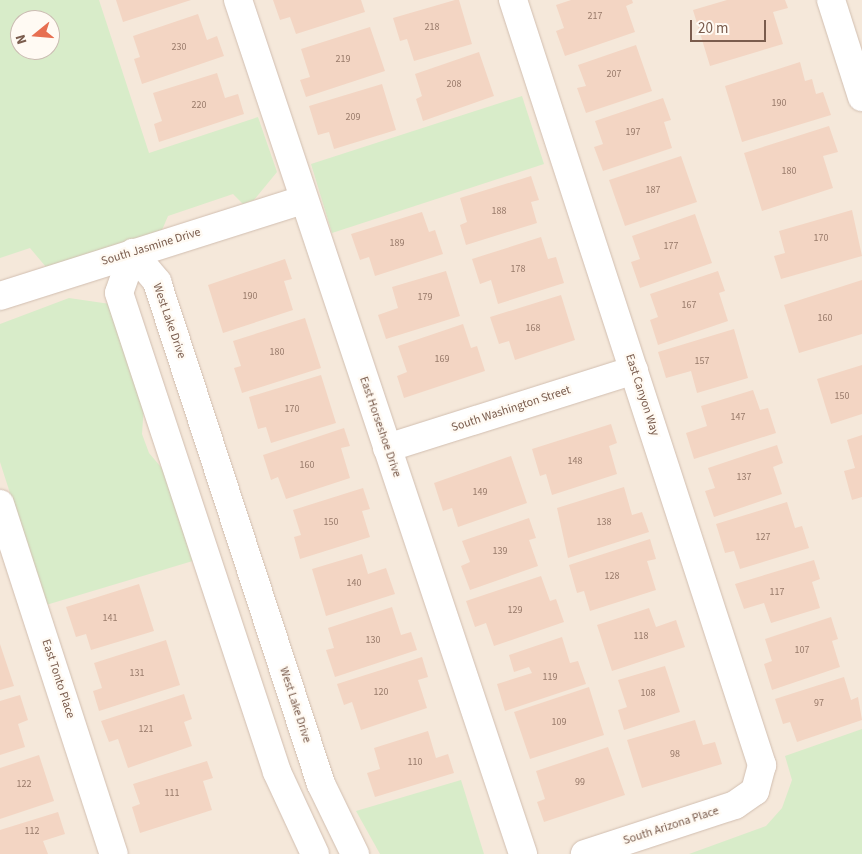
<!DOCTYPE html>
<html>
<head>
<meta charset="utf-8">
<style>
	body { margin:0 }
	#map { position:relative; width:862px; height:854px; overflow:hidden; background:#fdf6ec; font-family:"Source Sans 3",sans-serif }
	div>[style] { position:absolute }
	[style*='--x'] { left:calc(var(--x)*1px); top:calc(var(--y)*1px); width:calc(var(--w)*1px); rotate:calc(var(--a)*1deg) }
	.residential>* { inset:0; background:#f5e8da }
	.green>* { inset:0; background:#d8ecc9 }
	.building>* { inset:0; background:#f3d5c3 }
	.roads { filter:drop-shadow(0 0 1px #d1beb0) drop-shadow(0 0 1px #d1beb0) }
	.street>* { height:28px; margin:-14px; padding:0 14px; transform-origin:14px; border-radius:14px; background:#fff }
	span { translate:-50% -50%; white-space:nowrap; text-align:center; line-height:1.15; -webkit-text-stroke:4.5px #fffaf3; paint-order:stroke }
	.number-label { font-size:10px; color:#987a6a }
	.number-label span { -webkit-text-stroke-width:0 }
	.street-label { font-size:12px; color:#7a5c4d }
	.north { position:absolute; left:10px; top:10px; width:50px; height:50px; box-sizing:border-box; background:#fffaf3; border:1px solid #cabbb1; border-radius:50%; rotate:253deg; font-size:14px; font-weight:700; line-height:20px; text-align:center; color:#7a5c4d }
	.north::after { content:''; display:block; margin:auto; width:18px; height:22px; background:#e76f51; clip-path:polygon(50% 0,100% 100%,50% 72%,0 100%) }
	.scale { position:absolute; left:690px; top:20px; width:76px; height:22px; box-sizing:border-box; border:2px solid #7a5c4d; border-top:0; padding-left:6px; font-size:15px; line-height:18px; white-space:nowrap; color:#7a5c4d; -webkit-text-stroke:4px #fffaf3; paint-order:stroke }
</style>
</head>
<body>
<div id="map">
	<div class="residential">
		<i style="clip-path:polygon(evenodd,0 0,862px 0,862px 854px,0 854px,0 0,20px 20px,50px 20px,50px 50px,20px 50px,20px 20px)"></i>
	</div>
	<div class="green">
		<i style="clip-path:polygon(evenodd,0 0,99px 0,149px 153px,258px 117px,277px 172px,254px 200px,243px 204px,233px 194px,168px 216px,162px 230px,46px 267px,30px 248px,0 258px,0 0,20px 20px,50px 20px,50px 50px,20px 50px,20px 20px)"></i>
		<i style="clip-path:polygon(522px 96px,544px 164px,332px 233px,311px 164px)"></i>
		<i style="clip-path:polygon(69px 298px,110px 304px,144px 405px,142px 434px,149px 453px,166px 473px,196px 560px,46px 605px,0 462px,0 324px)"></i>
		<i style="clip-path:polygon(862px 729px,862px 854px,689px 854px,766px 826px,782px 808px,792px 780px,785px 756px)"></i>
		<i style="clip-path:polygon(461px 780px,484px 854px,380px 854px,356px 811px)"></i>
	</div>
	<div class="building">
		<i style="clip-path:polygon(116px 0,191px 0,123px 22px)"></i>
		<i style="clip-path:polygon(273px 0,361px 0,365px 12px,296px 34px,290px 17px,280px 20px)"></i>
		<i style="clip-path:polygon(455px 0,459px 0,472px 44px,414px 61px,407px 39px,400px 41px,393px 18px)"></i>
		<i style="clip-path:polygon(571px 0,632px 0,633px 3px,626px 6px,635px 32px,565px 56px,556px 31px,564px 28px,556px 5px)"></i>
		<i style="clip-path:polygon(727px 0,785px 0,788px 8px,773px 12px,783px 44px,710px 66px,693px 10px)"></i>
		<i style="clip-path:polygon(198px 14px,207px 40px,217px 36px,224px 56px,142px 84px,134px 59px,140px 57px,133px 36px)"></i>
		<i style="clip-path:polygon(370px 27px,385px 71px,306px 97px,300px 80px,310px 77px,301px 49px)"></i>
		<i style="clip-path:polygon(636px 45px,652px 91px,586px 113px,577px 88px,586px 86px,578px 65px)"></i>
		<i style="clip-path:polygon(479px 52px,494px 96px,423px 121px,416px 99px,422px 96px,415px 74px)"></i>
		<i style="clip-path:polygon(800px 62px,805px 81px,812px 79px,816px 94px,823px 92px,831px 115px,742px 142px,725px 86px)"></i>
		<i style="clip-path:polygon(217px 73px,225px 98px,238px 94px,244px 114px,159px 142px,154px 124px,162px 121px,153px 93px)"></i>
		<i style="clip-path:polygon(382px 84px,396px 130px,334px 149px,329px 132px,318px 135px,309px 106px)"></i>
		<i style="clip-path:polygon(663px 98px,671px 120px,664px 122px,672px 148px,603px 171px,594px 147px,603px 144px,595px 121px)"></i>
		<i style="clip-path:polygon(829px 126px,838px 152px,823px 156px,833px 188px,762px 211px,744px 153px)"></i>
		<i style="clip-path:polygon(681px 156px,697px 202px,625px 226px,609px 180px)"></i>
		<i style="clip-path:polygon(531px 176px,539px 200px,531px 202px,537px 223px,466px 245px,460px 225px,467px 222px,460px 198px)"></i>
		<i style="clip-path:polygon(852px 210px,862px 256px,781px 279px,774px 256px,785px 253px,779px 231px)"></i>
		<i style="clip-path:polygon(422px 212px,429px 232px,435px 230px,443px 254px,375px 276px,369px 257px,360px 260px,351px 234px)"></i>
		<i style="clip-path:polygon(695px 214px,712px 263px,640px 288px,631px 262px,640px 259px,632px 236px)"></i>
		<i style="clip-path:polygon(541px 237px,548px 259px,556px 257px,564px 283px,498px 304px,491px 280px,480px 284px,472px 259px)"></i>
		<i style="clip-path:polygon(285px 259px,292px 279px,284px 281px,293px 310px,223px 333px,208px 285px)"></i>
		<i style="clip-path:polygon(446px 271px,460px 316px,386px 339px,378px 315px,398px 308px,392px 287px)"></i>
		<i style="clip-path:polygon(718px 271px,725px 291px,719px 293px,728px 321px,658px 345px,650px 320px,658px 317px,650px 294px)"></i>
		<i style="clip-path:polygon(862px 280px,862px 334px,799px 353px,784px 305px)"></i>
		<i style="clip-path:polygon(561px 295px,575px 340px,515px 360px,509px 341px,499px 344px,490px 317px)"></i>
		<i style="clip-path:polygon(305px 318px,321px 368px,242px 393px,234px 368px,241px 366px,233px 341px)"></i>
		<i style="clip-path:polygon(463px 324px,471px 348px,477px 346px,485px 371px,404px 398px,397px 376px,407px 372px,398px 346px)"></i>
		<i style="clip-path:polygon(734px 329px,748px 378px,697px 393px,691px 371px,666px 378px,658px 352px)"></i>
		<i style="clip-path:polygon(862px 365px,862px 414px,831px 424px,817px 379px)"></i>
		<i style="clip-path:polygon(321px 375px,336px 423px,271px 443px,266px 427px,258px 429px,249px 397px)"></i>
		<i style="clip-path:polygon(753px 390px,760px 410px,768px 408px,776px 433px,694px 459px,686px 433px,707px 426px,701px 406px)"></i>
		<i style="clip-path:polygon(611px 424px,617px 443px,609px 446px,617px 474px,552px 495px,546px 474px,540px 476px,532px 449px)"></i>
		<i style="clip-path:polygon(344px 428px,350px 446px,341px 448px,350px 478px,286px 499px,278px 477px,271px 480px,263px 455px)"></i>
		<i style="clip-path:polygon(862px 435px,862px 497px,852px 500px,844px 471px,855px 468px,847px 440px)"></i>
		<i style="clip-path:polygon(777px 445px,783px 463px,773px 467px,782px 494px,714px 517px,705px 491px,715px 488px,708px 468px)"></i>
		<i style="clip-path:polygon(511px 456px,527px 503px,458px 527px,452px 508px,443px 511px,434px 483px)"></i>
		<i style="clip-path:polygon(624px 487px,632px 515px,642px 512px,649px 532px,568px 558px,557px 508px)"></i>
		<i style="clip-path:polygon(363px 488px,370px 509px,362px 511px,370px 537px,300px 559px,294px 537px,301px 535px,293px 510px)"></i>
		<i style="clip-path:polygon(787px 502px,795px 528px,802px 526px,809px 548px,740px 569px,734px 551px,725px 553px,716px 524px)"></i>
		<i style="clip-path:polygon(529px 518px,536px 538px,529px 540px,538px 566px,470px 590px,461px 566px,470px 562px,462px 541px)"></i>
		<i style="clip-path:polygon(650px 539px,656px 559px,647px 561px,656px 590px,590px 611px,584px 591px,577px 593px,569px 565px)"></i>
		<i style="clip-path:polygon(362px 554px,368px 574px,386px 568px,395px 594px,326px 616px,312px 569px)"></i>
		<i style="clip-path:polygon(814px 560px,820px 579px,812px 582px,820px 608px,771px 623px,764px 603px,744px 609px,735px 584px)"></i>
		<i style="clip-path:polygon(541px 576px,550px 601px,556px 599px,564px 622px,494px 646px,486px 623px,475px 627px,466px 601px)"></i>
		<i style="clip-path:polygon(139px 584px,154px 631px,91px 650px,86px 634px,76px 637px,66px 607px)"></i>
		<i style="clip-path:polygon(392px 607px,401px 635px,411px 632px,417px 650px,335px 677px,326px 650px,334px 648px,328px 628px)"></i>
		<i style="clip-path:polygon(649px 608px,656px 627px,676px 620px,685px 647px,612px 671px,597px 625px)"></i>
		<i style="clip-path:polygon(831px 617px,838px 639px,832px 641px,840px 667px,772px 690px,764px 664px,772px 661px,765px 639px)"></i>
		<i style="clip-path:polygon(562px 637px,570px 663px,578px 661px,586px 684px,505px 711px,497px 684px,532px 673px,529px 667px,514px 672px,509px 655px)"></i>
		<i style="clip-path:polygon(166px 640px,180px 685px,99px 711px,93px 691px,102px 688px,94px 663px)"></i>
		<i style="clip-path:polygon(0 644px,14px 686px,0 690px)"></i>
		<i style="clip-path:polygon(422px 657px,428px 677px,418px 680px,427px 708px,361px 730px,352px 702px,344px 705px,337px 684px)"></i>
		<i style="clip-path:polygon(665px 666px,680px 712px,624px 730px,618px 710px,627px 707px,618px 680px)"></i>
		<i style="clip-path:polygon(844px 677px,851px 700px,858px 697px,862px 720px,797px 742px,790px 722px,783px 724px,775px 699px)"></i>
		<i style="clip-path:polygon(589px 687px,604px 735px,530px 759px,514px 712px)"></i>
		<i style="clip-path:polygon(184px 694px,192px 719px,184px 722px,192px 746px,128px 768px,118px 739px,109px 742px,101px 721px)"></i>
		<i style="clip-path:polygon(20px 695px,28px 720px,18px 724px,25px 747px,0 755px,0 701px)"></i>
		<i style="clip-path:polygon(695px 720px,703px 745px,715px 742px,722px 764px,642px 788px,627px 740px)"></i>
		<i style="clip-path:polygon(428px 731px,436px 758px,448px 754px,454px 773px,375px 797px,367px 773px,380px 769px,374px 748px)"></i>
		<i style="clip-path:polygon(608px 747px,625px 795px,544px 822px,537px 802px,545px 799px,536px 771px)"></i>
		<i style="clip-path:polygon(39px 755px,54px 801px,0 819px,0 768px)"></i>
		<i style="clip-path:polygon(207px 761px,213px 778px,203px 781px,212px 810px,140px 833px,132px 807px,140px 804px,133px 784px)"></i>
		<i style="clip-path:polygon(58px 812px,65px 834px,43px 841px,48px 854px,0 854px,0 830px)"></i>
	</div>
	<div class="roads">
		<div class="street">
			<i style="--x:238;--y:0;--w:900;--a:71.54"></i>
			<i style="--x:513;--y:0;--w:805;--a:71.97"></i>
			<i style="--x:762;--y:765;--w:27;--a:105"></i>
			<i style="--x:755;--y:791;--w:24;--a:145"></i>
			<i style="--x:735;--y:805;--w:158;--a:161.9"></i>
			<i style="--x:831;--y:0;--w:102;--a:72.3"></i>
			<i style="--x:133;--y:253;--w:38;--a:50"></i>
			<i style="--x:157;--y:282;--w:528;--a:71.91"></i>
			<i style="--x:321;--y:784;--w:78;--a:64.1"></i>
			<i style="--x:133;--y:253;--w:42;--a:109.3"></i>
			<i style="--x:119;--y:293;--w:504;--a:71.74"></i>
			<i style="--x:277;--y:772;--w:90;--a:65.1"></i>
			<i style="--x:0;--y:296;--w:318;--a:-17.6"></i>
			<i style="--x:387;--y:448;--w:259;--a:-17.5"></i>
			<i style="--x:0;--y:504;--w:368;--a:72"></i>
		</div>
	</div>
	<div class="number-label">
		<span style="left:595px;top:17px">217</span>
		<span style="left:432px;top:28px">218</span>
		<span style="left:179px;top:48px">230</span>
		<span style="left:343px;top:60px">219</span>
		<span style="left:614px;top:75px">207</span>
		<span style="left:454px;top:85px">208</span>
		<span style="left:779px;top:104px">190</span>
		<span style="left:199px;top:106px">220</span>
		<span style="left:353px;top:118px">209</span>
		<span style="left:633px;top:133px">197</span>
		<span style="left:789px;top:172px">180</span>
		<span style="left:653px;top:191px">187</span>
		<span style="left:499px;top:212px">188</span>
		<span style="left:821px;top:239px">170</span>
		<span style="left:397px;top:244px">189</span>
		<span style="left:671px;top:247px">177</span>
		<span style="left:518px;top:270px">178</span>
		<span style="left:250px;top:297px">190</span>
		<span style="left:425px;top:298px">179</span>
		<span style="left:689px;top:306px">167</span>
		<span style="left:825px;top:319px">160</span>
		<span style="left:533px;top:329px">168</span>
		<span style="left:277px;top:353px">180</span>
		<span style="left:442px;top:360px">169</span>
		<span style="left:702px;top:362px">157</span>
		<span style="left:842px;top:397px">150</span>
		<span style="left:292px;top:410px">170</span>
		<span style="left:738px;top:418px">147</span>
		<span style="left:575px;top:462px">148</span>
		<span style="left:307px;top:466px">160</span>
		<span style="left:744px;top:478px">137</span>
		<span style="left:480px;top:493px">149</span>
		<span style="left:331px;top:523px">150</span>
		<span style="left:604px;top:523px">138</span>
		<span style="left:763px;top:538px">127</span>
		<span style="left:500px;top:552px">139</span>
		<span style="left:612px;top:577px">128</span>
		<span style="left:354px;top:584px">140</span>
		<span style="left:777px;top:593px">117</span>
		<span style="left:515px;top:611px">129</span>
		<span style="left:110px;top:619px">141</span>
		<span style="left:641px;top:637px">118</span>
		<span style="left:373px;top:641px">130</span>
		<span style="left:802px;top:651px">107</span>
		<span style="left:137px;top:674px">131</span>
		<span style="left:550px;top:678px">119</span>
		<span style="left:381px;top:693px">120</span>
		<span style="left:648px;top:694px">108</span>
		<span style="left:819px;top:704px">97</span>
		<span style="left:559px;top:723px">109</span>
		<span style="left:146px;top:730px">121</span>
		<span style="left:675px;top:755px">98</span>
		<span style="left:415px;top:763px">110</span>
		<span style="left:580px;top:783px">99</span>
		<span style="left:24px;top:785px">122</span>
		<span style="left:172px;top:794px">111</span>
		<span style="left:32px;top:832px">112</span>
	</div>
	<div class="street-label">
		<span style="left:151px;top:247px;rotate:-17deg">South Jasmine Drive</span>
		<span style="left:169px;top:321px;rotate:71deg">West Lake Drive</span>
		<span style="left:642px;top:395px;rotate:72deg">East Canyon Way</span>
		<span style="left:511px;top:409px;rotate:-18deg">South Washington Street</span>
		<span style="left:380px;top:427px;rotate:71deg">East Horseshoe Drive</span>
		<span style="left:58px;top:679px;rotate:72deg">East Tonto Place</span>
		<span style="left:295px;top:705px;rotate:72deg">West Lake Drive</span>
		<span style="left:671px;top:826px;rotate:-18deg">South Arizona Place</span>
	</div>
	<div class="north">N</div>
	<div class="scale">20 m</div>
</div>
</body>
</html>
